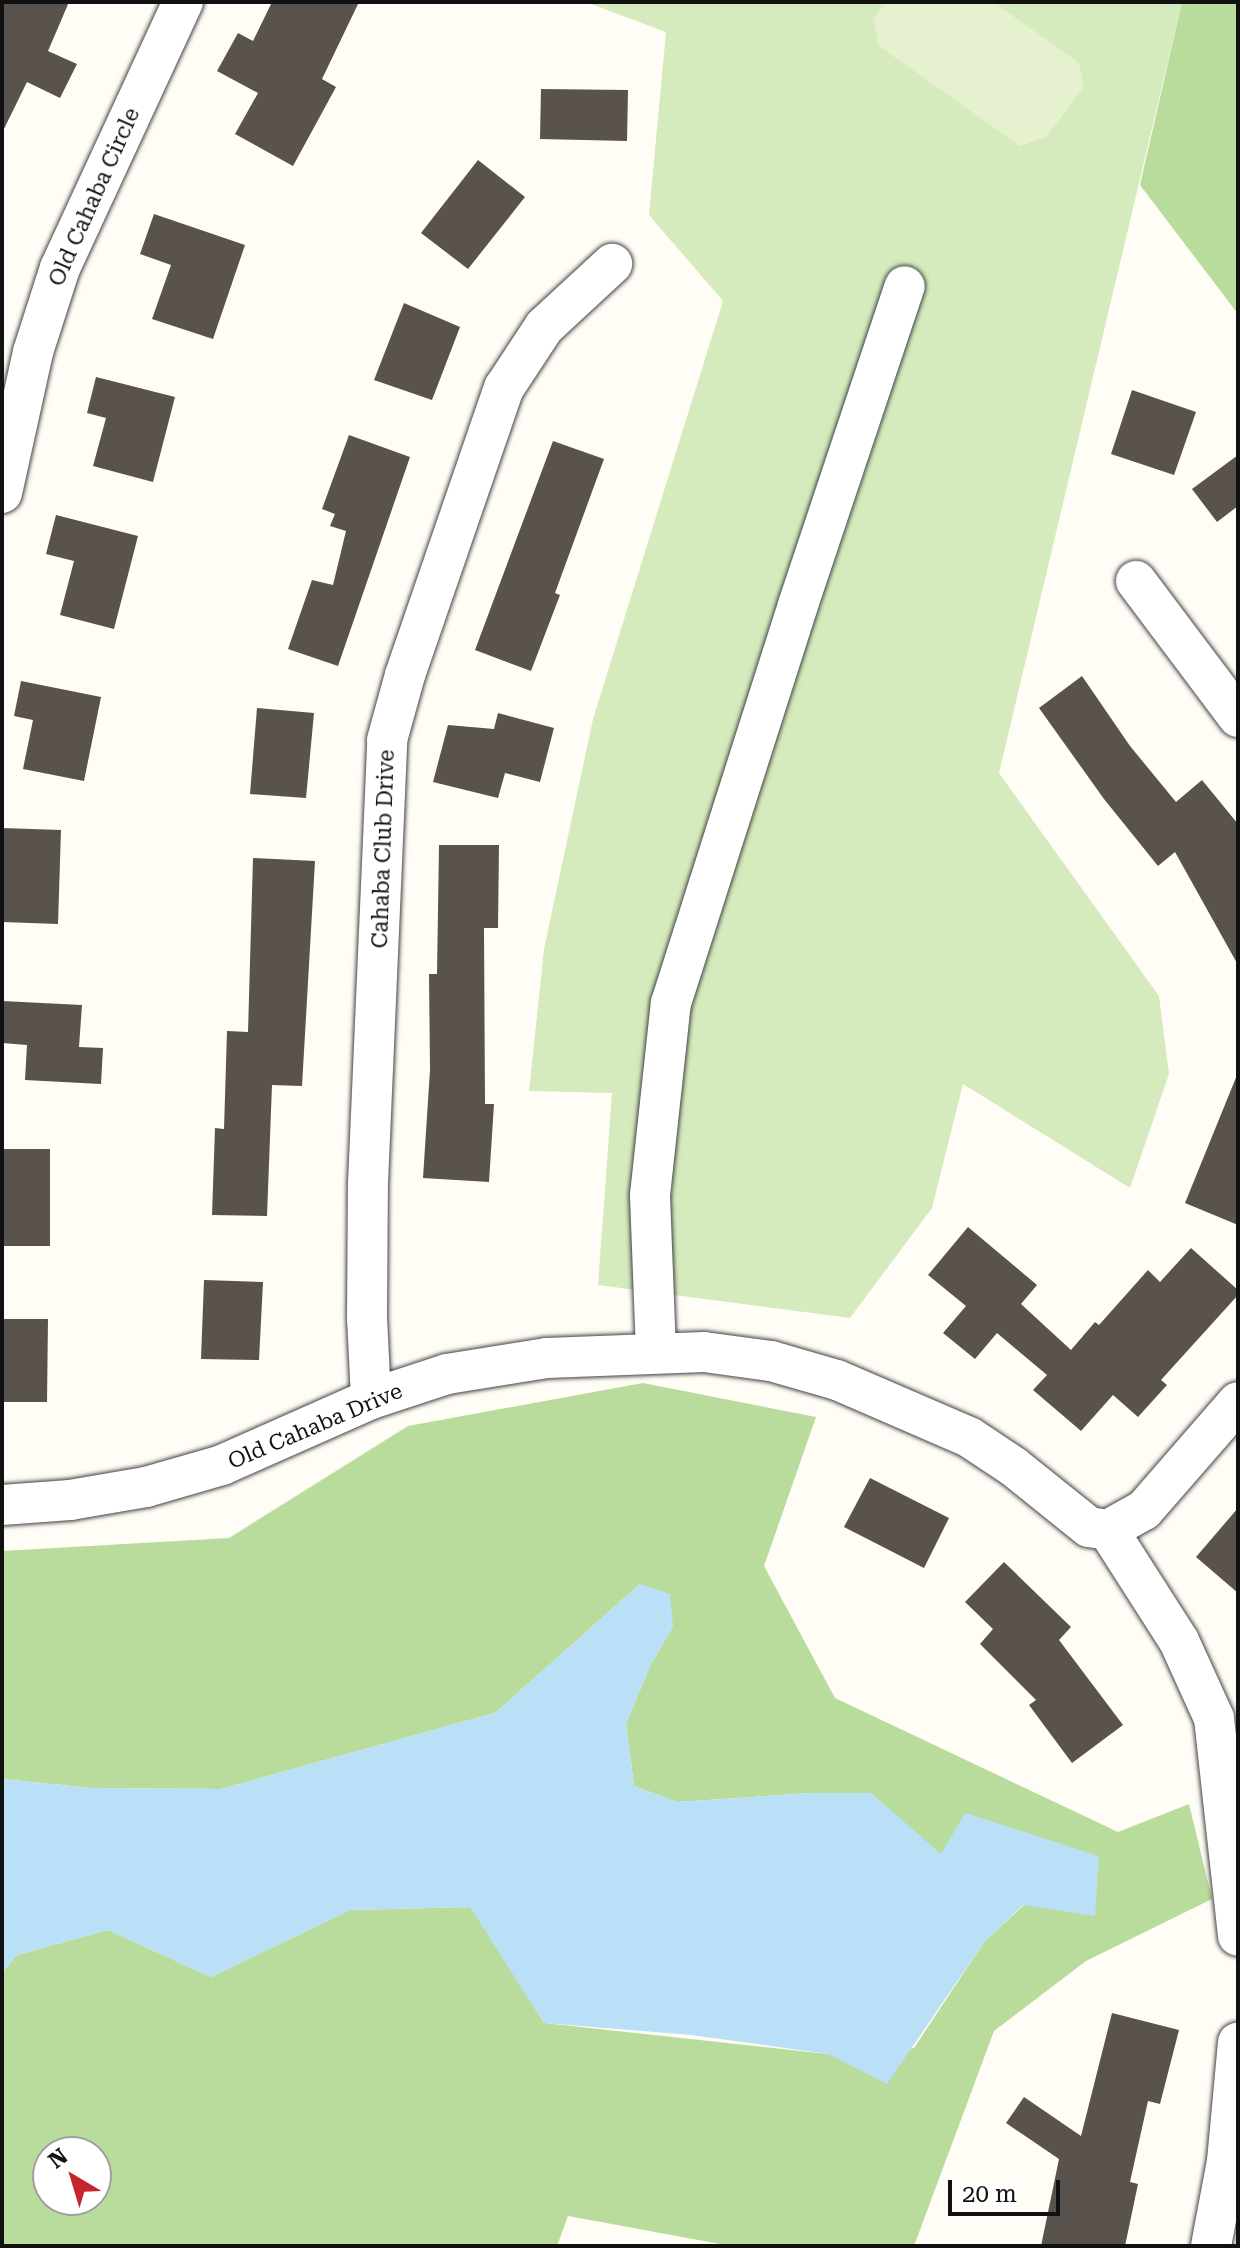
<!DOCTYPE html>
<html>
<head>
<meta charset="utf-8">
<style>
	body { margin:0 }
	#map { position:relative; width:1240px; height:2248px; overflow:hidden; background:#fffdf5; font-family:"Roboto Serif",serif }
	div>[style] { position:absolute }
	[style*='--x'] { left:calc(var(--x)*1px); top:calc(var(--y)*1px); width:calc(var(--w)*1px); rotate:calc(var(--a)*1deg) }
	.green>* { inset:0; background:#d5ebbd }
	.forest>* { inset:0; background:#b9dc9c }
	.pitch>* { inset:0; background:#e6f2cf }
	.water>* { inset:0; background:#b9e0f7 }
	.building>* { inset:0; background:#5a524d }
	.roads { filter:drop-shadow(0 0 2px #444) drop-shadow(0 0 2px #444) }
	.minor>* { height:40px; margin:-20px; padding:0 20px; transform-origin:20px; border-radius:20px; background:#fff }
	span { translate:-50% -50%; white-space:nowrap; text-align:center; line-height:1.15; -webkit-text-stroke:8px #fff; paint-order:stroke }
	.street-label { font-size:22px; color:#111 }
	.frame { position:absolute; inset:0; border:4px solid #111; pointer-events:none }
	.north { position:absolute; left:32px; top:2136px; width:80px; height:80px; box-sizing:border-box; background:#fff; border:2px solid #a0a0a0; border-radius:50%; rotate:322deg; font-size:22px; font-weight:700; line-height:32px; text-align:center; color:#111 }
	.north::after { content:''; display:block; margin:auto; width:28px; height:36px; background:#c4262e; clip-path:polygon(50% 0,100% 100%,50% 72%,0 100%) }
	.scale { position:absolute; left:948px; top:2180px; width:112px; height:36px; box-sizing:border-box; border:4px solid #111; border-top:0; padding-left:10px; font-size:24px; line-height:28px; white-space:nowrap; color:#111; -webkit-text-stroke:6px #fff; paint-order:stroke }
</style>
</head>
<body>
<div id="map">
	<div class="green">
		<i style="clip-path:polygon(586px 2px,1182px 2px,999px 773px,1159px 996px,1169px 1074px,1130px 1188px,963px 1084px,932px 1208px,850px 1318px,598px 1285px,612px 1093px,529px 1091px,544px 949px,593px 719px,723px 301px,649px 215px,666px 32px)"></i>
	</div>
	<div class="forest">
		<i style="clip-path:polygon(1182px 2px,1238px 2px,1238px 314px,1140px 185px)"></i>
		<i style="clip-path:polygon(evenodd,643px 1383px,816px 1417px,764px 1566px,835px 1698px,1118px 1832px,1189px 1804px,1212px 1899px,1086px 1961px,994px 2031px,914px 2246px,731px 2246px,568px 2216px,557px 2246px,2px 2246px,2px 1973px,17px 1955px,108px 1930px,211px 1977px,350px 1910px,471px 1907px,544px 2023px,828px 2054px,914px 2048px,984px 1942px,1024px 1905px,941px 1854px,812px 1793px,677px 1802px,634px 1786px,626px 1724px,650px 1666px,673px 1626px,640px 1584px,495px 1713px,221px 1789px,91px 1788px,2px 1779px,2px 1551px,229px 1538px,408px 1426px,643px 1383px,48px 2152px,96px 2152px,96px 2200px,48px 2200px,48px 2152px)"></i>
	</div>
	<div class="pitch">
		<i style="clip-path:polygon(886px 2px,993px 2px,1079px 63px,1084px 86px,1046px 137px,1020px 146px,879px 46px,873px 20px)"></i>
	</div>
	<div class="water">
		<i style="clip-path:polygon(640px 1584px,670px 1594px,673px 1626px,650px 1666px,626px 1724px,634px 1786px,677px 1802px,812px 1793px,871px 1793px,941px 1854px,965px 1813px,1099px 1856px,1095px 1916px,1023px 1905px,984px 1942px,887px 2084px,828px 2054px,691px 2035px,544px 2023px,470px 1907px,350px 1910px,211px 1977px,108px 1930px,17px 1955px,2px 1973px,2px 1779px,91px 1788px,221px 1789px,495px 1713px)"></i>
	</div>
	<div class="building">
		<i style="clip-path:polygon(2px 2px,69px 2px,48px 51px,77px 64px,60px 98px,27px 82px,2px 133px)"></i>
		<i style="clip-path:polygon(272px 2px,359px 2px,322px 79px,336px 87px,293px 166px,235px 134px,258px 93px,217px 71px,238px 33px,253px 41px)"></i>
		<i style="clip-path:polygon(541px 89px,628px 90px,627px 141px,540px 139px)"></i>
		<i style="clip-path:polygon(478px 160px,525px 197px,468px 269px,421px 233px)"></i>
		<i style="clip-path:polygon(154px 214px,245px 245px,213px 339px,152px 319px,171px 265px,140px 254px)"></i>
		<i style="clip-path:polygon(404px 303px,460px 327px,432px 400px,374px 380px)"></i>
		<i style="clip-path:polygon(96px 377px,175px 397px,153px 482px,93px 466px,106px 418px,87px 413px)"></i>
		<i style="clip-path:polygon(1132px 390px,1196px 412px,1174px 475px,1111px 454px)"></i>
		<i style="clip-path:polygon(349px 435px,410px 457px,338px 666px,288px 649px,312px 580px,333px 585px,346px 531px,330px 526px,335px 514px,322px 509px)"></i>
		<i style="clip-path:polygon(553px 441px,604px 459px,555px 593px,560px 595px,531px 671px,475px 650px)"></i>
		<i style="clip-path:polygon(1238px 455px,1238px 506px,1217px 522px,1192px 489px)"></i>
		<i style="clip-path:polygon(56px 515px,138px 536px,114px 629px,60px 615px,74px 561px,46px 554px)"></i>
		<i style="clip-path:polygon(1082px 676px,1130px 746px,1176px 802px,1202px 780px,1238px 824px,1238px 965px,1175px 852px,1158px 866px,1104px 799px,1039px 708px)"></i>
		<i style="clip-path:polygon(21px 681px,101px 697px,84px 781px,23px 769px,33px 720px,14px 716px)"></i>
		<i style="clip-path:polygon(257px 708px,314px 713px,306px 798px,250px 794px)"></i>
		<i style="clip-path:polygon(498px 713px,554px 728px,540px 782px,505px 773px,498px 798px,433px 782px,448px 725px,494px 729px)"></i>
		<i style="clip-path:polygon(2px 828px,61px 830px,58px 924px,2px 922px)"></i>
		<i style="clip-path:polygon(439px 845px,499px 845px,498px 928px,484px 928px,485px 1104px,494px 1104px,489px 1182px,423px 1178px,430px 1070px,429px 974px,437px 974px)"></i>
		<i style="clip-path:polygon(253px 858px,315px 861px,302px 1086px,272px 1085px,267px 1216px,212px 1215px,215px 1128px,224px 1129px,227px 1031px,248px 1032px)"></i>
		<i style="clip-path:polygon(2px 1001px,82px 1005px,79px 1047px,103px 1048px,101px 1084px,25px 1080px,27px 1045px,2px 1043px)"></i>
		<i style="clip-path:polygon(1237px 1075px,1238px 1075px,1238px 1225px,1185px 1203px)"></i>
		<i style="clip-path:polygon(2px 1149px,50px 1149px,50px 1246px,2px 1246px)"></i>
		<i style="clip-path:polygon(968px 1227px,1037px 1285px,1021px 1304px,1071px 1350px,1095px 1322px,1099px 1325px,1148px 1270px,1160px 1282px,1191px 1248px,1238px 1290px,1238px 1295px,1161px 1380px,1167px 1385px,1138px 1417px,1113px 1395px,1081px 1431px,1033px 1390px,1047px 1375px,997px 1333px,975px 1359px,943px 1333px,966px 1306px,928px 1275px)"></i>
		<i style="clip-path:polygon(204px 1280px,263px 1282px,259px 1360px,201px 1359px)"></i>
		<i style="clip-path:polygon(2px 1319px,48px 1319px,47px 1402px,2px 1402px)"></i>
		<i style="clip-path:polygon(870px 1478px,949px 1518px,924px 1568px,844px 1527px)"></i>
		<i style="clip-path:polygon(1238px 1508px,1238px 1593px,1196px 1557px)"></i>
		<i style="clip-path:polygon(1004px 1562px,1071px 1627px,1059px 1640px,1123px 1725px,1072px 1763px,1029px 1705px,1036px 1700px,980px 1644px,993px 1629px,965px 1602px)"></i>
		<i style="clip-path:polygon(1112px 2013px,1179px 2030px,1160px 2104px,1148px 2101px,1130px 2182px,1138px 2184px,1125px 2246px,1041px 2246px,1059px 2159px,1006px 2123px,1024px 2097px,1081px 2136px)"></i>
	</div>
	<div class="roads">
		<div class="minor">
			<i style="--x:2;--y:493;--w:144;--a:-77.6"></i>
			<i style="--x:33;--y:352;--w:88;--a:-72.2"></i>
			<i style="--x:60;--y:268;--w:293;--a:-65.2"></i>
			<i style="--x:1136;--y:581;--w:170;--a:53.1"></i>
			<i style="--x:656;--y:1352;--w:157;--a:-92.2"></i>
			<i style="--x:650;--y:1195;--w:193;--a:-83.8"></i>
			<i style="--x:671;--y:1003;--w:418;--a:-72.3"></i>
			<i style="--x:798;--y:605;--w:336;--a:-71.5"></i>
			<i style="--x:371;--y:1399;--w:81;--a:-92.8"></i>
			<i style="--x:367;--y:1318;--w:135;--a:-89.6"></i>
			<i style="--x:368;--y:1183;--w:443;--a:-87.5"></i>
			<i style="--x:387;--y:740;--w:67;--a:-74.5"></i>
			<i style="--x:405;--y:675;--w:304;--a:-71"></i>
			<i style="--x:504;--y:388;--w:73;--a:-56.7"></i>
			<i style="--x:544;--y:327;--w:93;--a:-42.8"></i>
			<i style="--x:2;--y:1505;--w:68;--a:-4.2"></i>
			<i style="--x:70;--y:1500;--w:77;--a:-9.7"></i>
			<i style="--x:146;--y:1487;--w:79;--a:-16.1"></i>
			<i style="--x:222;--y:1465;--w:163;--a:-23.9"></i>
			<i style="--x:371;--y:1399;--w:80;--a:-18.2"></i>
			<i style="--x:447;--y:1374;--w:101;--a:-9.1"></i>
			<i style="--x:547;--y:1358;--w:157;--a:-2.2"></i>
			<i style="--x:704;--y:1352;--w:68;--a:7.7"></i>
			<i style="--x:771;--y:1361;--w:69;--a:16.1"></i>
			<i style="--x:837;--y:1380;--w:144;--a:23.4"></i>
			<i style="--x:969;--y:1437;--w:54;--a:33.7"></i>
			<i style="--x:1014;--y:1467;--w:96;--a:38.7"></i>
			<i style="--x:1089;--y:1527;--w:19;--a:9"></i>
			<i style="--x:1108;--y:1530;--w:132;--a:57.4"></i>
			<i style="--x:1179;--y:1641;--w:85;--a:65.6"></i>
			<i style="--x:1214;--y:1718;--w:219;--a:83.7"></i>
			<i style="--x:1108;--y:1530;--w:41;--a:-29.1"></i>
			<i style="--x:1144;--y:1510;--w:143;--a:-49"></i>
			<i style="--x:1211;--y:2246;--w:86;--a:-79.3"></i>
			<i style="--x:1227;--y:2161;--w:119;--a:-84.7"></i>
		</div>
	</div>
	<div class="street-label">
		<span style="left:94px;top:197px;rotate:-66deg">Old Cahaba Circle</span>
		<span style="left:383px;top:849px;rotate:-88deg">Cahaba Club Drive</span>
		<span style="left:315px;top:1426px;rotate:-23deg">Old Cahaba Drive</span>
	</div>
	<div class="frame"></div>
	<div class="north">N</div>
	<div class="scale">20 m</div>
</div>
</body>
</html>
